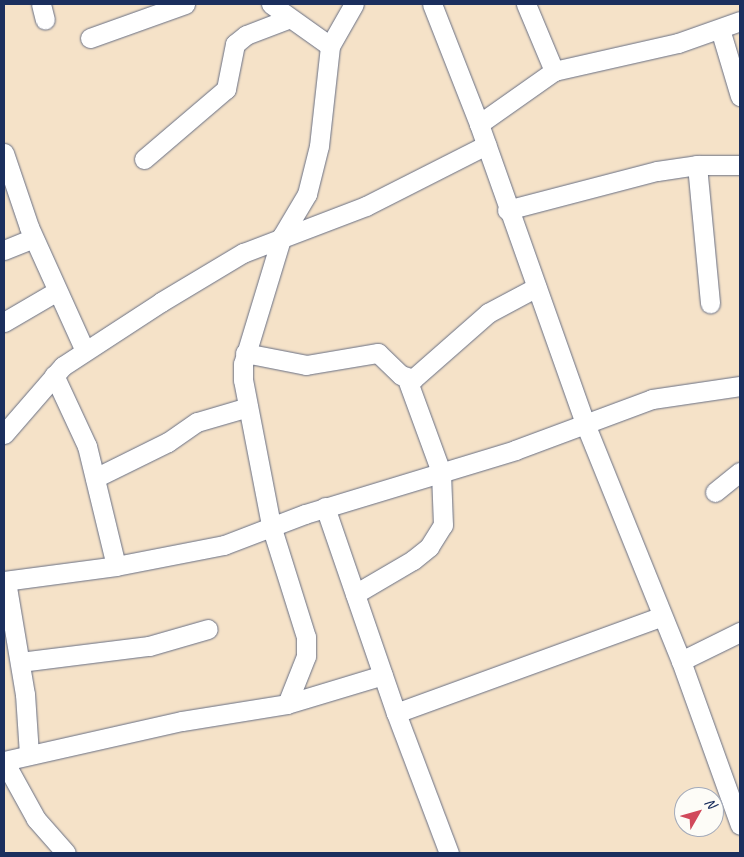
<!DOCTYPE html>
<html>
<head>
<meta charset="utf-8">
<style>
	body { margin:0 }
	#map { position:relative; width:744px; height:857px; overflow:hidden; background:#f5e2c8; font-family:Caveat,sans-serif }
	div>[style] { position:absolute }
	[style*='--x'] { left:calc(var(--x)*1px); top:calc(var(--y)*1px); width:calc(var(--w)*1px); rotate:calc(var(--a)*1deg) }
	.roads { filter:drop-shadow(0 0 1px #676e83) drop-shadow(0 0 1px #676e83) }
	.minor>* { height:19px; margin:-9.5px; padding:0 9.5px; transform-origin:9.5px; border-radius:9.5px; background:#fff }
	span { translate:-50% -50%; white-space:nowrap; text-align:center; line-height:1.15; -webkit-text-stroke:4px #fdfcf7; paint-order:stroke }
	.frame { position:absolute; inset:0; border:5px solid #1b2f5e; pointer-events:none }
	.north { position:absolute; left:674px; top:787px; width:50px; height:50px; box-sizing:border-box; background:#fdfcf7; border:1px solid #a3aaba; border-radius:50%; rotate:52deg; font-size:14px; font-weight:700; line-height:20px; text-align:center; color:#1b2f5e }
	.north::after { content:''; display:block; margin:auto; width:18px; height:22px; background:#d1495b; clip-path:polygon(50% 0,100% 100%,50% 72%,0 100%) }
</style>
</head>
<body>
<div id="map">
	<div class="roads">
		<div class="minor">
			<i style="--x:41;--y:4;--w:16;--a:76"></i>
			<i style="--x:271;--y:4;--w:72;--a:35.4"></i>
			<i style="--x:432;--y:4;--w:129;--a:68.6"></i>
			<i style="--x:479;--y:124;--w:320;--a:70.5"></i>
			<i style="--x:586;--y:426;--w:253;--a:68"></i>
			<i style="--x:681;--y:661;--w:174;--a:70.2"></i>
			<i style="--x:526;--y:4;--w:73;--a:67.3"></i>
			<i style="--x:720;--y:29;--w:70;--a:73.4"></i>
			<i style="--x:90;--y:38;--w:101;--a:-19.7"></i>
			<i style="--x:479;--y:124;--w:92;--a:-35.2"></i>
			<i style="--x:554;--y:71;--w:127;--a:-12.7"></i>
			<i style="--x:678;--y:43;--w:66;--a:-19.5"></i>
			<i style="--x:4;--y:153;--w:78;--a:71.3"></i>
			<i style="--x:29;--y:227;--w:134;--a:65.7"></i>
			<i style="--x:144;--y:159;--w:108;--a:-40.5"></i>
			<i style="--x:226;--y:89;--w:46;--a:-78.7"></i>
			<i style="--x:235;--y:44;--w:14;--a:-39"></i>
			<i style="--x:246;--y:35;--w:45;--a:-20.9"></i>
			<i style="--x:697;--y:165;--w:139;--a:84.6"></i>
			<i style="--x:507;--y:210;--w:155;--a:-14.6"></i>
			<i style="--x:657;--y:171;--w:40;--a:-8.5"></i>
			<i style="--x:697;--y:165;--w:43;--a:0"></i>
			<i style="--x:4;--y:250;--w:31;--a:-22"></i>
			<i style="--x:4;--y:322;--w:61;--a:-30.3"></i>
			<i style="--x:245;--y:353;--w:62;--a:11.1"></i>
			<i style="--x:306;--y:365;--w:73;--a:-9.5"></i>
			<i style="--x:378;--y:353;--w:32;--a:44"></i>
			<i style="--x:401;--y:375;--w:13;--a:18"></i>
			<i style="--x:413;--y:379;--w:100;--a:-41.3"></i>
			<i style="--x:488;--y:313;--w:55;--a:-28"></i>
			<i style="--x:54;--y:375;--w:78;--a:65.1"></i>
			<i style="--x:87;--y:446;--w:123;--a:76.4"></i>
			<i style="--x:4;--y:434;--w:90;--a:-49.1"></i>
			<i style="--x:63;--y:366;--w:117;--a:-33.1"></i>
			<i style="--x:161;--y:302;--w:96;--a:-30.9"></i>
			<i style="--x:243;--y:253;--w:132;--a:-20.9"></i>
			<i style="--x:366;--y:206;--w:135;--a:-26.9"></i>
			<i style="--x:95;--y:478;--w:81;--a:-26.3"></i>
			<i style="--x:168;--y:442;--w:35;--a:-35"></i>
			<i style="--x:197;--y:422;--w:53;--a:-16.4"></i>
			<i style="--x:715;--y:492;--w:32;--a:-39"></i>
			<i style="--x:325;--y:507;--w:218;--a:71"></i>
			<i style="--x:396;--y:713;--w:150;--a:69.3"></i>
			<i style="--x:4;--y:581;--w:113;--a:-7.6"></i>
			<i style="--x:116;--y:566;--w:110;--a:-11"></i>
			<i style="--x:224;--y:545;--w:87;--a:-20.9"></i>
			<i style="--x:305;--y:514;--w:220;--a:-16.9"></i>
			<i style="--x:515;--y:450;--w:146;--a:-20.4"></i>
			<i style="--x:652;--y:399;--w:89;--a:-8.4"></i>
			<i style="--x:6;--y:581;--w:115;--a:80.5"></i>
			<i style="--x:25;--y:694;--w:61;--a:86.2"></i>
			<i style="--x:355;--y:594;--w:67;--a:-30.4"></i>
			<i style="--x:413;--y:560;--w:21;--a:-39"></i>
			<i style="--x:429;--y:547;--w:26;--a:-58"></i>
			<i style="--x:443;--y:525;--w:53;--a:-92.2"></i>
			<i style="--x:441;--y:472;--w:99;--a:-110.1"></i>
			<i style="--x:681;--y:661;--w:66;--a:-26.2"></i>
			<i style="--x:20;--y:662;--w:130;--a:-7.1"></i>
			<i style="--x:149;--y:646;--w:61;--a:-16.1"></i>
			<i style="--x:287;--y:704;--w:52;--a:-68.4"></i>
			<i style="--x:306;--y:656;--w:19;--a:-90"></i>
			<i style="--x:306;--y:637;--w:117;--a:-107.4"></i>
			<i style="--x:271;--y:525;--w:148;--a:-100.9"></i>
			<i style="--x:243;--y:380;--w:16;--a:-90"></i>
			<i style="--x:243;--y:364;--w:134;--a:-73.1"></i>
			<i style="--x:282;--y:236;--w:49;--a:-59.2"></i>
			<i style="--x:307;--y:194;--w:49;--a:-76"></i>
			<i style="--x:319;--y:146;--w:101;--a:-83.7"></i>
			<i style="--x:330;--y:46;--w:48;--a:-60.3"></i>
			<i style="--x:396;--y:713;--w:283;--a:-20"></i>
			<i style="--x:4;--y:761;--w:182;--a:-12.7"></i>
			<i style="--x:182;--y:721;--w:106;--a:-9.2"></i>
			<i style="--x:287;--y:704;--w:100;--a:-16.8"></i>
			<i style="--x:4;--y:761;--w:66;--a:61.1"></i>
			<i style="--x:36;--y:819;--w:45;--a:48.6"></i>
		</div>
	</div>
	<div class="frame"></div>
	<div class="north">N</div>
</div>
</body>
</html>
